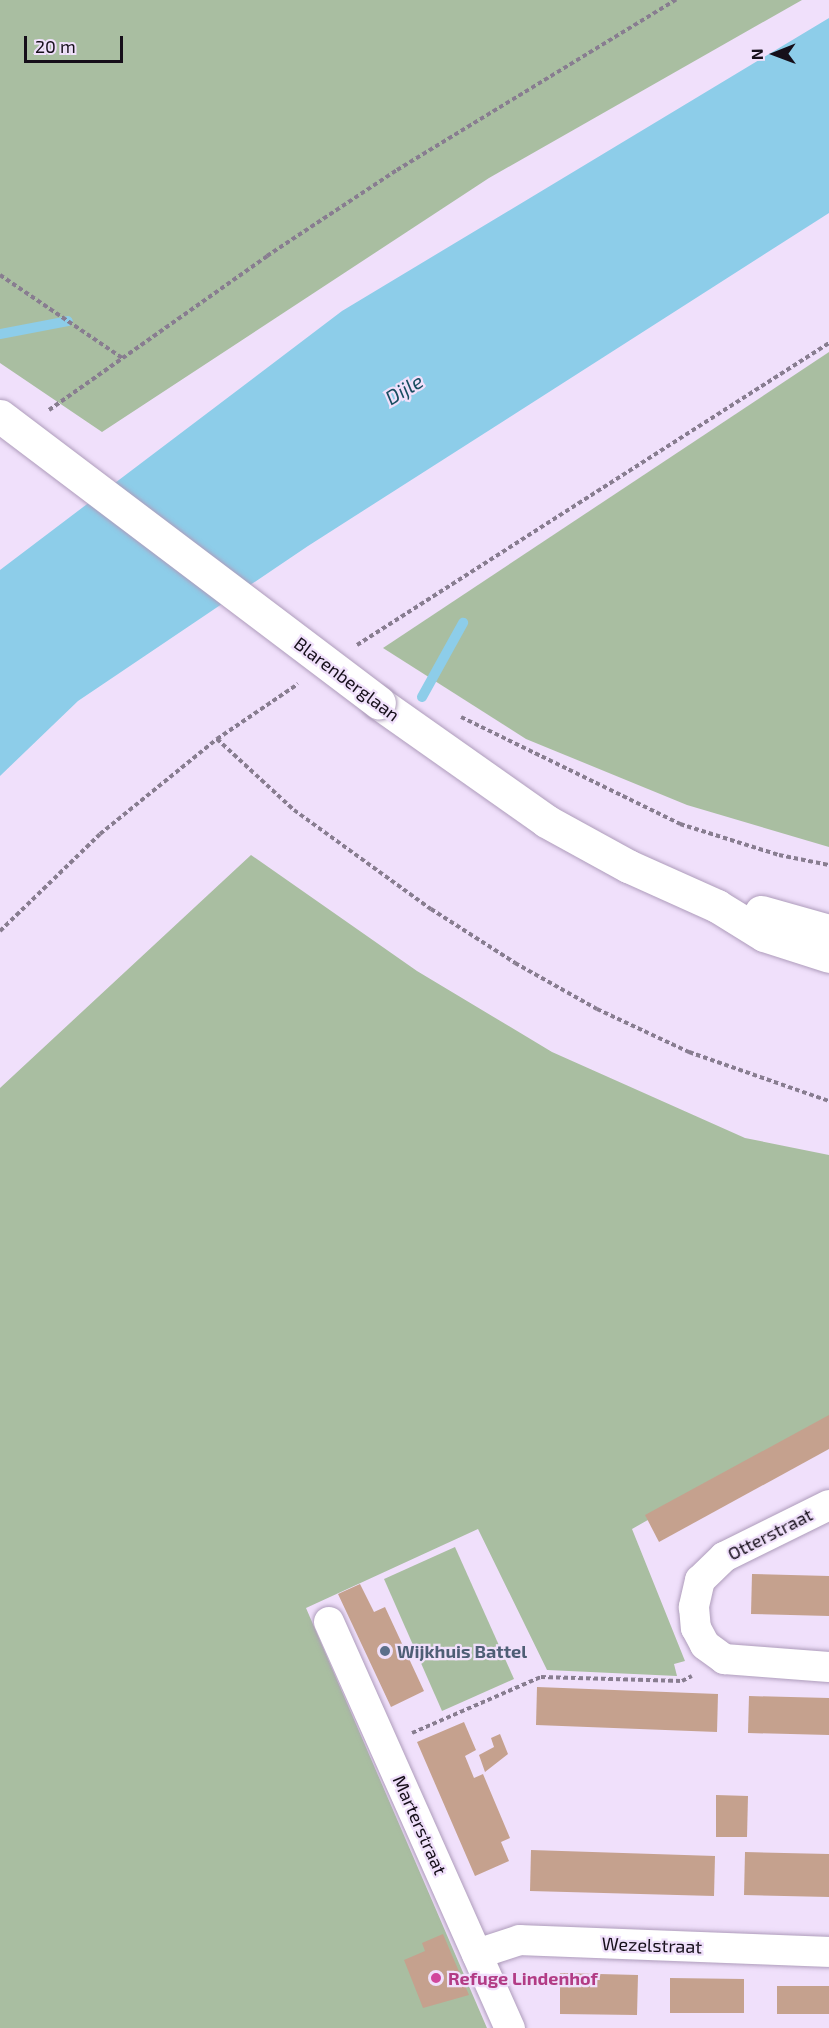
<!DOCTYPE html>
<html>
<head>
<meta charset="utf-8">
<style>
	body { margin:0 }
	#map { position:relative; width:829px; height:2028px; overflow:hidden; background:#f0e0fb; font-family:"Exo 2",sans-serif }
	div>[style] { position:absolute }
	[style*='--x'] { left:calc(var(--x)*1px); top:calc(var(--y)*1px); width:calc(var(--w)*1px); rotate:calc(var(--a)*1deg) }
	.green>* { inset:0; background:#a9bea1 }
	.water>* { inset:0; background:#8dcde9 }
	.stream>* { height:10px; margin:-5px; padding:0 5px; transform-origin:5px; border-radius:5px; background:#8dcde9 }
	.building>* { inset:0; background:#c5a18e }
	.path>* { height:4px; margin-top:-2px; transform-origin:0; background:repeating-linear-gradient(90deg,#887d90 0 4.5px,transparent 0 7.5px) }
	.roads { filter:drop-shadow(0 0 2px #ae9cbb) drop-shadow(0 0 2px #ae9cbb) }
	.street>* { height:30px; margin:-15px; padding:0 15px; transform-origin:15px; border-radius:15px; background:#fff }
	.secondary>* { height:33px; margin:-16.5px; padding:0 16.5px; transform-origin:16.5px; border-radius:16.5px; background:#fff }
	.bridges { filter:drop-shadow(0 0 2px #ae9cbb) drop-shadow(0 0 2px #ae9cbb) }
	.secondary-bridge>* { height:33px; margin:-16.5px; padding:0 16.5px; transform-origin:16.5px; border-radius:16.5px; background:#fff }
	.dots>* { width:16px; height:16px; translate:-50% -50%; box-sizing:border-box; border:3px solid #f0e0fb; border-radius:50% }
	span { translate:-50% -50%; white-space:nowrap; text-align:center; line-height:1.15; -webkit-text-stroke:4.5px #f0e0fb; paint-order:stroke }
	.street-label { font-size:18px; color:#160f1a }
	.service-label { font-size:18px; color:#4e5e75; font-weight:700 }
	.left { translate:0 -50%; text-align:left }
	.hotel-label { font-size:18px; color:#b23c85; font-weight:700 }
	.water-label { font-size:20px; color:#184c60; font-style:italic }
	.north { position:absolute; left:745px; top:24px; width:60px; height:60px; -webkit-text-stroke:4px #f0e0fb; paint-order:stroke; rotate:269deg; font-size:16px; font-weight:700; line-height:24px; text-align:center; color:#160f1a }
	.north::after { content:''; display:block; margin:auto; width:21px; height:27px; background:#160f1a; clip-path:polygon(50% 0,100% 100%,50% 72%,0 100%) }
	.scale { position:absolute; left:24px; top:36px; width:99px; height:27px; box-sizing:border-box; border:3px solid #160f1a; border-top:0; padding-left:8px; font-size:18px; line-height:21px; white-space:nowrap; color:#160f1a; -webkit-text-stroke:4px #f0e0fb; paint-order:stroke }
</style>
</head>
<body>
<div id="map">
	<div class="green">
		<i style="clip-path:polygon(0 0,802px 0,489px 178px,102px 432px,0 363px)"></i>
		<i style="clip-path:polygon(829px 352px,829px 847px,687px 805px,526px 739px,383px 648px)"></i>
		<i style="clip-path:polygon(251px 855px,417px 971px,552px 1052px,745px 1138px,829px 1155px,829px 1417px,632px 1529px,685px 1661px,674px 1664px,677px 1676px,547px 1670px,478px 1529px,306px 1608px,487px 2028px,0 2028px,0 1088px)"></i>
		<i style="clip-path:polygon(455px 1547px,514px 1679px,442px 1711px,384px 1579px)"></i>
	</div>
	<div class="water">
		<i style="clip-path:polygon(829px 18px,829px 213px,308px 546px,78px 701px,0 776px,0 570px,342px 311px)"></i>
	</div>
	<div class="stream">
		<i style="--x:0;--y:334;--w:69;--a:-10.8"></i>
		<i style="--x:422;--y:697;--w:85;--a:-61"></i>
	</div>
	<div class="building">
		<i style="clip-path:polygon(829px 1415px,829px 1449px,659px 1542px,645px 1515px)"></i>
		<i style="clip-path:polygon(752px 1574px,829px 1576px,829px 1616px,751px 1614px)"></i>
		<i style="clip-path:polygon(360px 1584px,374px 1612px,385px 1607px,424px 1691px,391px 1707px,338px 1594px)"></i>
		<i style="clip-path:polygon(537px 1687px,718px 1694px,717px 1732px,536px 1725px)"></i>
		<i style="clip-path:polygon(749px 1696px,829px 1698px,829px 1735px,748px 1733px)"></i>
		<i style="clip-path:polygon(464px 1722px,476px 1750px,465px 1756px,474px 1778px,483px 1774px,510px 1838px,501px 1842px,509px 1861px,475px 1876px,417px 1742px)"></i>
		<i style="clip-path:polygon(500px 1734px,508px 1754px,485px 1772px,479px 1755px,494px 1747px,491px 1738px)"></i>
		<i style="clip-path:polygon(716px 1795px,748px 1796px,747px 1837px,716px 1837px)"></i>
		<i style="clip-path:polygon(531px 1850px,715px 1856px,714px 1896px,530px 1891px)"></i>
		<i style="clip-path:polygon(745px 1852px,829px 1854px,829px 1897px,744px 1895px)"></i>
		<i style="clip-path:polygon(443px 1934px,469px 1995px,423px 2008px,404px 1960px,425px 1951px,422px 1943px)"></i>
		<i style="clip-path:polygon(560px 1973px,638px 1975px,637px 2015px,560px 2014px)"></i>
		<i style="clip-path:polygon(670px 1978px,744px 1979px,744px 2013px,670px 2013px)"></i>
		<i style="clip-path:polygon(777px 1986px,829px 1986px,829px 2014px,777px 2014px)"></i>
	</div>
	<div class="path">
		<i style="--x:0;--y:275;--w:148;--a:34.2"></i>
		<i style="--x:49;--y:410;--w:267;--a:-35.2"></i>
		<i style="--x:267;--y:256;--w:156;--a:-33.5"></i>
		<i style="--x:397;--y:170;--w:327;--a:-31.4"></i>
		<i style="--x:357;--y:645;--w:560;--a:-32.61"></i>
		<i style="--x:461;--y:717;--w:244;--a:26"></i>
		<i style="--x:680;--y:824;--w:104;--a:17.4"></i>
		<i style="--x:779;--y:855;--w:51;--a:11.3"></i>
		<i style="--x:217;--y:739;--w:105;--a:42.7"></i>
		<i style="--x:294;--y:810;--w:169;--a:35.9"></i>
		<i style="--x:431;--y:909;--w:100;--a:32.7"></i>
		<i style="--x:515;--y:963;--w:94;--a:29.3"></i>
		<i style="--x:597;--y:1009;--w:102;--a:25.1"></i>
		<i style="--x:689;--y:1052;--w:148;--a:19.3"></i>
		<i style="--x:0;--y:931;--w:139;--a:-44.1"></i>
		<i style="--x:100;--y:834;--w:151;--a:-39.1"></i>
		<i style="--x:217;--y:739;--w:98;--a:-34.2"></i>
		<i style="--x:412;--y:1733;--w:141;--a:-23.5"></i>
		<i style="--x:541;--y:1677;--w:141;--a:1.6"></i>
		<i style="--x:682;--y:1681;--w:11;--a:-27"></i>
	</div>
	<div class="roads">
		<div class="street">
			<i style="--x:829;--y:1505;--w:117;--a:153.7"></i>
			<i style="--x:724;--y:1557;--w:33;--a:136"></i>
			<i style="--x:700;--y:1580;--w:28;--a:103"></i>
			<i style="--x:694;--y:1607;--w:21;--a:85"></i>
			<i style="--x:696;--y:1628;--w:19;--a:62"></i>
			<i style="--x:705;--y:1645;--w:24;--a:36"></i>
			<i style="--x:724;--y:1659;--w:105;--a:4.4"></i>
			<i style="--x:329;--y:1622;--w:445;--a:66"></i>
			<i style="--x:477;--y:1954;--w:45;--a:-18"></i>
			<i style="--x:520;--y:1940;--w:309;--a:2.2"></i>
		</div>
		<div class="secondary">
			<i style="--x:379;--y:703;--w:204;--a:35.2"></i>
			<i style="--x:546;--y:821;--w:94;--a:28.8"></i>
			<i style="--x:628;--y:866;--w:98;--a:24.2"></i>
			<i style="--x:717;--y:906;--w:55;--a:31.7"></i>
			<i style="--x:764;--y:935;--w:68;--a:17.9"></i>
			<i style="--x:761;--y:912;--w:71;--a:15.6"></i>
		</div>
	</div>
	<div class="bridges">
		<div class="secondary-bridge">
			<i style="--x:0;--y:416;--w:475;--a:37.1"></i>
		</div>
	</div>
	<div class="dots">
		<i style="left:385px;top:1651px;background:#5c6f8a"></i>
		<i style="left:436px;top:1978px;background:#d1479c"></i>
	</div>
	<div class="street-label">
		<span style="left:347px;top:679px;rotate:37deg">Blarenberglaan</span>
		<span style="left:770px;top:1534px;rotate:-27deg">Otterstraat</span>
		<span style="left:420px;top:1825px;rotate:66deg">Marterstraat</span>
		<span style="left:652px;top:1945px;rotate:2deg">Wezelstraat</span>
	</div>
	<div class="service-label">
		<span class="left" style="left:397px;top:1651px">Wijkhuis Battel</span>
	</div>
	<div class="hotel-label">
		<span class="left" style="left:448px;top:1978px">Refuge Lindenhof</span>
	</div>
	<div class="water-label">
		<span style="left:404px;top:389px;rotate:-31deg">Dijle</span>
	</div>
	<div class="north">N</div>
	<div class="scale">20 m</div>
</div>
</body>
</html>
